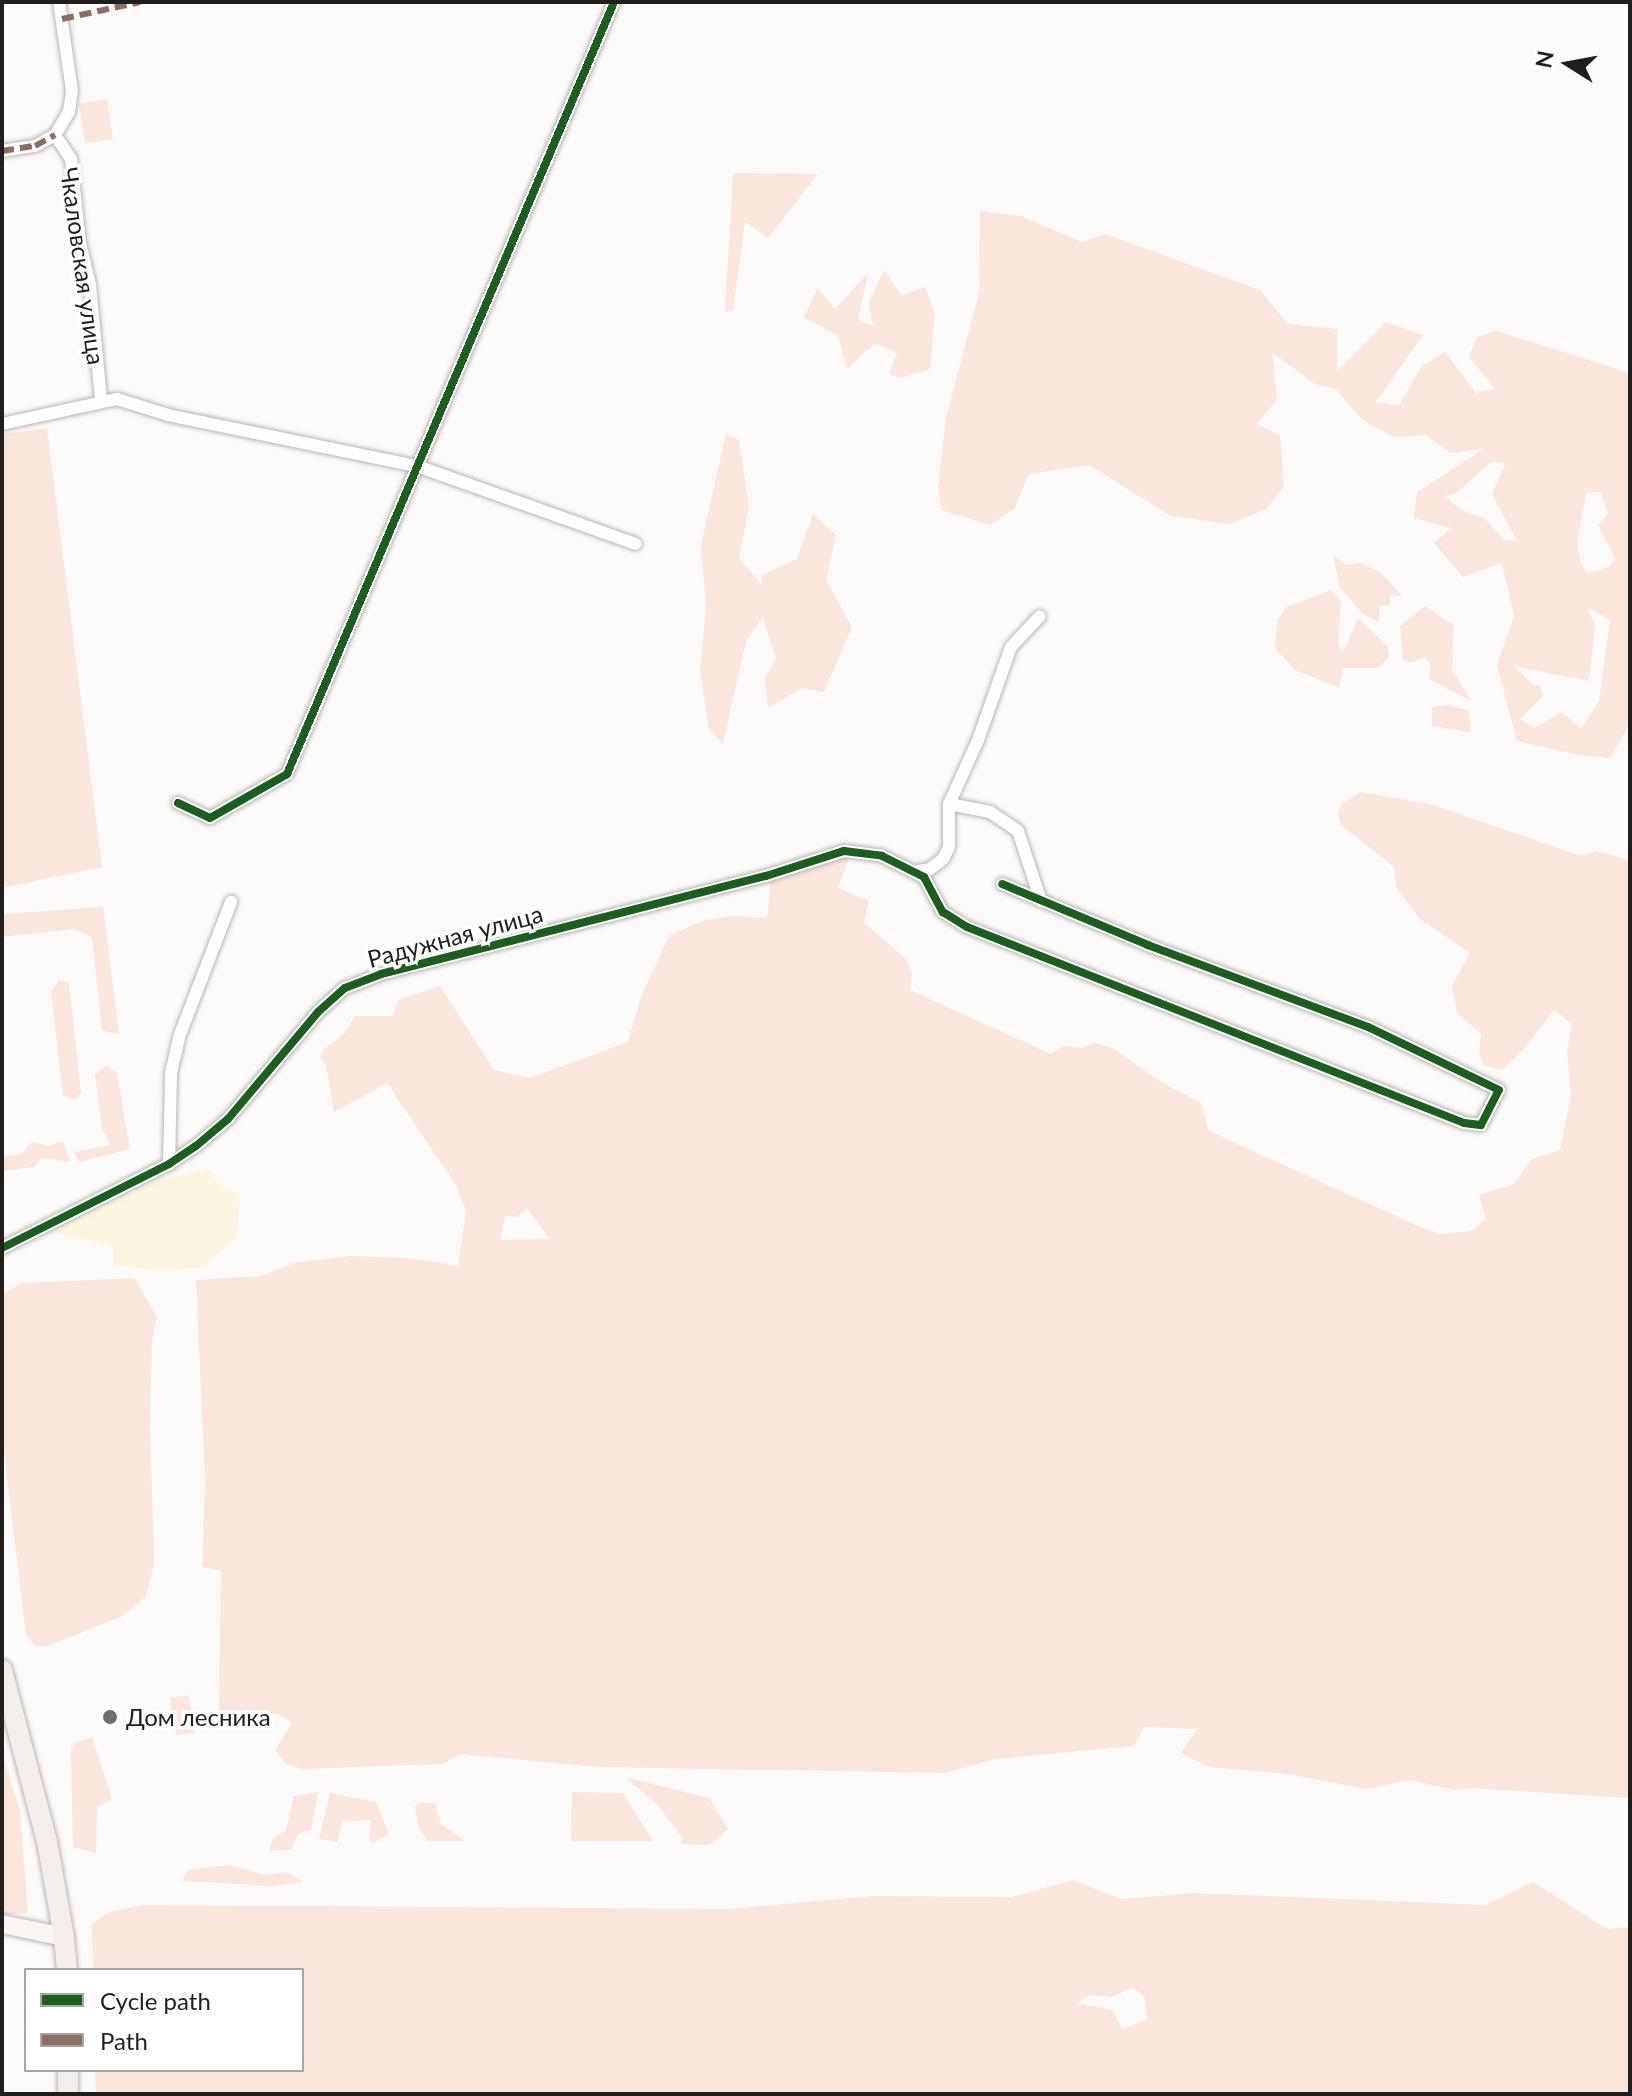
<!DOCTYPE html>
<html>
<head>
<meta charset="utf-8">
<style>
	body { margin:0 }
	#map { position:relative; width:1632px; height:2096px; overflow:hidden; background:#fdfbf9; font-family:Lato,sans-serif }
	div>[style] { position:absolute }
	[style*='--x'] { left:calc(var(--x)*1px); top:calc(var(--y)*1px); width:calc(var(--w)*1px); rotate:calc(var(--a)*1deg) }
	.green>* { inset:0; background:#fae6dd }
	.sand>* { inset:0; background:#fcf6e0 }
	.roads { filter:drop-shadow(0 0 2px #b8b6b4) drop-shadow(0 0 2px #b8b6b4) }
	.street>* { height:12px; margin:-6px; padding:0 6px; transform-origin:6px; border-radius:6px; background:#fffefe }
	.secondary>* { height:18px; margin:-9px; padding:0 9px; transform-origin:9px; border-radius:9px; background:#f9f6f4 }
	.primary>* { height:20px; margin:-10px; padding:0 10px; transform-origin:10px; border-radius:10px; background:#f4eeeb }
	.quiet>* { height:6px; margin-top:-3px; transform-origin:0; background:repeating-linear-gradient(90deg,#8d6e63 0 12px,transparent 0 18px) }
	.cycleway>* { height:8px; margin:-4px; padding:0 4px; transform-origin:4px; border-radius:4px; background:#1b5e20 }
	.dots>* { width:22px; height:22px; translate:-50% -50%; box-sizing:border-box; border:4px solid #fff; border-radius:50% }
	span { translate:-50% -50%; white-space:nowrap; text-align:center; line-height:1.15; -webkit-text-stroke:7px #fff; paint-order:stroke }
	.street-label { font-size:24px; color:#211e1c }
	.poi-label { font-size:24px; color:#211e1c }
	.left { translate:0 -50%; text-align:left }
	.frame { position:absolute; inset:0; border:4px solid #211e1c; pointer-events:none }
	.legend { position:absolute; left:24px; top:1968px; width:280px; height:104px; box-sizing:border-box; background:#fff; border:2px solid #a6a5a4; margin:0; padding:10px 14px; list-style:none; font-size:24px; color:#211e1c }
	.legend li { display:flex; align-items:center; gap:16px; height:40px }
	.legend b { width:40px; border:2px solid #a6a5a4 }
	.north { position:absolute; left:1528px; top:24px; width:80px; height:80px; -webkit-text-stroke:6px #fff; paint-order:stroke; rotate:281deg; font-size:22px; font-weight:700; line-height:32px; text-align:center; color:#211e1c }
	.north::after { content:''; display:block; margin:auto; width:28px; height:36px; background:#211e1c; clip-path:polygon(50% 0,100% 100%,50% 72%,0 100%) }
</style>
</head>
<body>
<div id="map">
	<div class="green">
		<i style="clip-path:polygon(107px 99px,113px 139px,85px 143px,79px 104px)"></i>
		<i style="clip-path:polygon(733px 173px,818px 174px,768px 238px,745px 222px,733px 311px,725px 312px)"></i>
		<i style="clip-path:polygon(evenodd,980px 211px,1021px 216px,1082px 242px,1105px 234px,1260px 290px,1288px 324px,1337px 329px,1337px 371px,1386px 322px,1423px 335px,1376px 402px,1399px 405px,1422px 366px,1445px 352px,1476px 393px,1495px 389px,1469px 357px,1477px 337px,1497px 331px,1630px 373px,1630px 723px,1610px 758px,1578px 755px,1517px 741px,1497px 665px,1514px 616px,1502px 563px,1463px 577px,1434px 543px,1451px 528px,1414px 518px,1417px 492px,1484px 449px,1451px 453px,1425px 435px,1394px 437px,1362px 420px,1336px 389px,1315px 384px,1272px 352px,1277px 399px,1257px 424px,1280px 435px,1284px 486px,1266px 509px,1230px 524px,1171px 516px,1089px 465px,1029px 474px,1015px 508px,990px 525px,941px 510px,938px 487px,946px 418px,979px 293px,980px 211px,1491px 462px,1506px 463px,1492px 494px,1517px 541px,1504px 540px,1484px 518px,1461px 510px,1445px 496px,1456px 493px,1491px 462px,980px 211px,1601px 492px,1608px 514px,1598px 525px,1615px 559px,1609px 567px,1587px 573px,1581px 564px,1577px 544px,1586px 493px,1601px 492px,980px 211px,1587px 608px,1610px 620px,1599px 701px,1581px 729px,1562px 712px,1534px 728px,1520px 719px,1543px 696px,1539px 684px,1535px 686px,1514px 666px,1589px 681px,1595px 625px,1587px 608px)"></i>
		<i style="clip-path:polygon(884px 270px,902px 296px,925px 287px,935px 314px,930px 369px,900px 378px,889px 374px,897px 353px,875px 343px,847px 369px,838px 336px,804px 317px,818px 288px,835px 309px,868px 273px,858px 319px,873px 327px,869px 303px)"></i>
		<i style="clip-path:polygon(47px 428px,102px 867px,2px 888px,2px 434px)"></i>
		<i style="clip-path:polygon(726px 434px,739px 440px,749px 506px,739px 558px,762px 585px,762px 575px,797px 559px,813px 514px,836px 535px,826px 580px,852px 627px,824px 692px,802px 688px,768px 708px,765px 678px,776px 659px,763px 617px,746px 641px,723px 744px,709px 729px,700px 671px,706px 607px,701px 545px)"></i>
		<i style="clip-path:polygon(1333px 555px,1347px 565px,1361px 563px,1380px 572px,1402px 596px,1390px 595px,1390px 605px,1380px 606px,1379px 622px,1363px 614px,1340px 588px)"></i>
		<i style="clip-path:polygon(1331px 590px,1341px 601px,1338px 646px,1344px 651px,1358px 618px,1388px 647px,1389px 657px,1378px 668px,1343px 668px,1339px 688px,1295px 670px,1275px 648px,1277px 621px,1286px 607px)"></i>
		<i style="clip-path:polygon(1425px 606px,1454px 625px,1452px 669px,1471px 701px,1429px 679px,1431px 665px,1424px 657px,1412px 663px,1403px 660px,1400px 626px)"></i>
		<i style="clip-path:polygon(1448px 705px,1469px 711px,1471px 732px,1432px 726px,1432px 707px)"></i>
		<i style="clip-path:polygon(evenodd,1361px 792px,1433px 805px,1581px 856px,1596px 851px,1630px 860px,1630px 1798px,1468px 1788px,1454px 1790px,1410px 1780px,1366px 1789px,1288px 1774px,1209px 1767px,1181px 1753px,1197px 1729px,1144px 1727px,1134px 1746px,996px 1759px,944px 1773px,598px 1767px,460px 1754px,443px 1764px,302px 1769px,286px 1764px,275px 1750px,292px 1723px,278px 1714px,219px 1711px,221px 1571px,202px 1567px,205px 1482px,196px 1280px,261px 1276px,295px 1263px,351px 1256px,409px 1258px,458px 1266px,466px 1211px,456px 1185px,387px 1083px,334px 1112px,326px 1065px,320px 1058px,323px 1050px,345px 1033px,355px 1016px,393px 1016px,398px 1000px,440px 986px,494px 1070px,530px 1078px,628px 1042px,641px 997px,669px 936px,701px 921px,734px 916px,767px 918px,771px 879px,833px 857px,849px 858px,838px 888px,869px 901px,864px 923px,906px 959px,912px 973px,910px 990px,1051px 1054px,1063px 1046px,1082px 1048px,1095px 1043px,1113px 1048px,1159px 1081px,1201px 1103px,1209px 1131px,1420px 1227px,1440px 1234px,1471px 1231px,1486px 1219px,1479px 1195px,1514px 1184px,1532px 1159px,1560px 1150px,1571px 1095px,1567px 1052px,1572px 1024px,1554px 1010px,1523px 1050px,1502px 1070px,1483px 1065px,1479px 1053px,1481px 1034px,1457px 1013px,1452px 986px,1470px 953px,1420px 919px,1396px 887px,1394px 867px,1341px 825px,1338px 813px,1343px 803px,1361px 792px,527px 1208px,550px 1239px,501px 1240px,505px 1216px,517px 1217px,527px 1208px)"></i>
		<i style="clip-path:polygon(103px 907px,119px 1034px,102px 1031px,92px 937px,73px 929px,2px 937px,2px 914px)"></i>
		<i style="clip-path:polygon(59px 980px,69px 983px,81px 1093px,75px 1100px,63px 1095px,51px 992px)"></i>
		<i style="clip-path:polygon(107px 1066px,117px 1073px,130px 1149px,79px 1162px,74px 1152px,111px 1145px,102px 1129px,95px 1074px)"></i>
		<i style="clip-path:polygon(63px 1141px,70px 1162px,42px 1158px,34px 1167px,2px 1171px,2px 1156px,20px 1155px,32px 1142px,49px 1146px)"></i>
		<i style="clip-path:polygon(134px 1278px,157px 1317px,152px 1340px,150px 1423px,154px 1563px,146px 1596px,123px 1616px,47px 1646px,36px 1647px,26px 1635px,2px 1436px,2px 1294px,22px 1283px)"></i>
		<i style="clip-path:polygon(189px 1695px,194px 1733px,176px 1735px,170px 1698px)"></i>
		<i style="clip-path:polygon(92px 1737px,112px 1799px,97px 1807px,96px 1853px,73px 1847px,71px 1751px,74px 1743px)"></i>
		<i style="clip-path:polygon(2px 1754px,20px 1810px,28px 1913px,2px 1915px)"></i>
		<i style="clip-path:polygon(625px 1777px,709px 1798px,728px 1829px,710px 1845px,682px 1844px,681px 1836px,658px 1805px)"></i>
		<i style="clip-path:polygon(318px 1792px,311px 1830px,298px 1834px,291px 1850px,269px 1851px,273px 1839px,286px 1830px,294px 1796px)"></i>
		<i style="clip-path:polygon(572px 1792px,623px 1793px,653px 1841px,571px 1841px)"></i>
		<i style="clip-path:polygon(330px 1793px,376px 1802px,389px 1834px,373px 1843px,369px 1840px,371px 1820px,343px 1821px,337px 1842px,319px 1839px)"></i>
		<i style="clip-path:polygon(419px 1803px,435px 1803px,441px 1824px,465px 1841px,427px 1841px,418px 1825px,415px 1806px)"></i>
		<i style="clip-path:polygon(228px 1865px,265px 1875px,288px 1872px,303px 1882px,274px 1886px,182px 1881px,188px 1870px)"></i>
		<i style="clip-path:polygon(evenodd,1073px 1880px,1122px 1899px,1195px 1893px,1485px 1905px,1533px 1882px,1607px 1929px,1630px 1927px,1630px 2094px,96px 2094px,95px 2070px,302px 2070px,302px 1970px,93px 1970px,92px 1924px,109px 1912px,143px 1905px,728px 1909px,874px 1896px,1012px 1897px,1073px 1880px,1132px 1988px,1144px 1996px,1147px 2019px,1123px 2029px,1112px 2010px,1077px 2003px,1090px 1995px,1111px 1997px,1132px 1988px)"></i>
	</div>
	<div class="sand">
		<i style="clip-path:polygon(209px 1169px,221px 1186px,240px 1195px,237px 1238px,203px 1267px,162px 1271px,113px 1265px,114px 1246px,53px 1232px,155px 1182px)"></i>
	</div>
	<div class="roads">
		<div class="street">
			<i style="--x:55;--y:135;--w:29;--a:56"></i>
			<i style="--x:71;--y:159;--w:84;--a:83.9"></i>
			<i style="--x:80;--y:243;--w:43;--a:76.6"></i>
			<i style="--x:90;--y:285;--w:116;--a:84.5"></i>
			<i style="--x:2;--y:151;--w:33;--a:-9"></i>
			<i style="--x:35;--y:146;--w:23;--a:-29"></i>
			<i style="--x:55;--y:135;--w:27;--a:-59"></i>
			<i style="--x:69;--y:112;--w:21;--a:-82"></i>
			<i style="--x:72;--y:91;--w:90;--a:-98.3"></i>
			<i style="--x:2;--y:424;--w:118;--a:-12.3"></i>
			<i style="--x:117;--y:399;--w:53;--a:17.4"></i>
			<i style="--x:168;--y:415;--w:254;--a:11.6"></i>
			<i style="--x:417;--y:466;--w:232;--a:19.6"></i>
			<i style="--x:178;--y:803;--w:35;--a:25"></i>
			<i style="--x:210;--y:818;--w:89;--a:-29.7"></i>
			<i style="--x:287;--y:774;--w:838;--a:-67.04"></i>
			<i style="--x:949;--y:804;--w:42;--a:11"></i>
			<i style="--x:990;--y:812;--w:34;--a:34"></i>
			<i style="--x:1018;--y:831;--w:74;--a:71.8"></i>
			<i style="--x:914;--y:872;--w:16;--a:-11"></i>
			<i style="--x:930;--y:869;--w:16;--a:-38"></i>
			<i style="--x:943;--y:859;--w:13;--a:-63"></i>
			<i style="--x:949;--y:847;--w:43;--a:-90"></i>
			<i style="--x:949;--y:804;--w:70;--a:-65.6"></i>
			<i style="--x:978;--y:740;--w:99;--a:-70.5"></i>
			<i style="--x:1011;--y:647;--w:42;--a:-46.9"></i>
			<i style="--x:169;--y:1164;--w:91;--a:-88.7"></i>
			<i style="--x:171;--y:1073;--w:37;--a:-77"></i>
			<i style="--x:179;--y:1037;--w:145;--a:-68.9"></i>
			<i style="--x:2;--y:1248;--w:187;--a:-26.7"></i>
			<i style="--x:169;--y:1164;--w:32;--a:-34"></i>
			<i style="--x:196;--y:1146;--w:42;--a:-40.2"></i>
			<i style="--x:228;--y:1119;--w:140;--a:-49.9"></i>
			<i style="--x:318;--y:1012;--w:36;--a:-42"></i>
			<i style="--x:345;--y:988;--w:39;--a:-21"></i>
			<i style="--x:381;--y:974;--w:397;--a:-14.3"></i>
			<i style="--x:766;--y:876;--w:82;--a:-17.8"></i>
			<i style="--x:844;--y:851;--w:38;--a:7"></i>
			<i style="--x:882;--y:856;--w:47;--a:26.6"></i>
			<i style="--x:924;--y:877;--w:40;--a:62"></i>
			<i style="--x:943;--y:912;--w:28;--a:32"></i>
			<i style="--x:967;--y:927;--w:534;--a:21.52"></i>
			<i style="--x:1464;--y:1123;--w:17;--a:7"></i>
			<i style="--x:1481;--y:1125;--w:39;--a:-63"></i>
			<i style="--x:1499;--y:1090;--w:145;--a:-154.3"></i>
			<i style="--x:1368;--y:1027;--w:235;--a:-159.6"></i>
			<i style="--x:1148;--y:945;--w:158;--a:-157.3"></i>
		</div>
		<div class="secondary">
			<i style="--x:2;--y:1924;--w:63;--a:11.8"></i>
		</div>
		<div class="primary">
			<i style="--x:2;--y:1670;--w:177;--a:75.3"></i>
			<i style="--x:47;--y:1841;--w:97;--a:80"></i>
			<i style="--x:64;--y:1937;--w:33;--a:85"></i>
			<i style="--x:68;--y:2070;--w:24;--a:90"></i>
		</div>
	</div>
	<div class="quiet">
		<i style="--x:62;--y:19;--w:80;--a:-12.3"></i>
		<i style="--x:2;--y:151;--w:33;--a:-9"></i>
		<i style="--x:35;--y:146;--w:23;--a:-29"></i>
	</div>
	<div class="cycleway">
		<i style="--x:178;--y:803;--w:35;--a:25"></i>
		<i style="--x:210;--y:818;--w:89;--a:-29.7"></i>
		<i style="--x:287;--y:774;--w:838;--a:-67.04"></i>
		<i style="--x:2;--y:1248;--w:187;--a:-26.7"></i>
		<i style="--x:169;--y:1164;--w:32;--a:-34"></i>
		<i style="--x:196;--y:1146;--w:42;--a:-40.2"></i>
		<i style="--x:228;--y:1119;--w:140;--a:-49.9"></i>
		<i style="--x:318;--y:1012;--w:36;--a:-42"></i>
		<i style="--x:345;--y:988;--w:39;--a:-21"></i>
		<i style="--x:381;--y:974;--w:397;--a:-14.3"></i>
		<i style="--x:766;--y:876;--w:82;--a:-17.8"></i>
		<i style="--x:844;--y:851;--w:38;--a:7"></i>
		<i style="--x:882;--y:856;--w:47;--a:26.6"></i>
		<i style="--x:924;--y:877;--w:40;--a:62"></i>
		<i style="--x:943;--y:912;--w:28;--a:32"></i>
		<i style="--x:967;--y:927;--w:534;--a:21.52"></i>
		<i style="--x:1464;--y:1123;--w:17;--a:7"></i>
		<i style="--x:1481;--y:1125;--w:39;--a:-63"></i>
		<i style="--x:1499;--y:1090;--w:145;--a:-154.3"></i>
		<i style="--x:1368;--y:1027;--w:235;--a:-159.6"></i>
		<i style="--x:1148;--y:945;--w:158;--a:-157.3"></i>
	</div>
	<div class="dots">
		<i style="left:110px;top:1717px;background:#6e6b69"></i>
	</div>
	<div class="street-label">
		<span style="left:83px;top:266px;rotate:82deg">Чкаловская улица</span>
		<span style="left:455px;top:936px;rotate:-15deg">Радужная улица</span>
	</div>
	<div class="poi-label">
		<span class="left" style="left:126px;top:1717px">Дом лесника</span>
	</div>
	<div class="frame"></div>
	<ul class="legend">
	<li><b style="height:10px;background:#1b5e20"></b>Cycle path</li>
	<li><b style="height:10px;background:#8d6e63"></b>Path</li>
	</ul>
	<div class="north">N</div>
</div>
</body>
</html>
